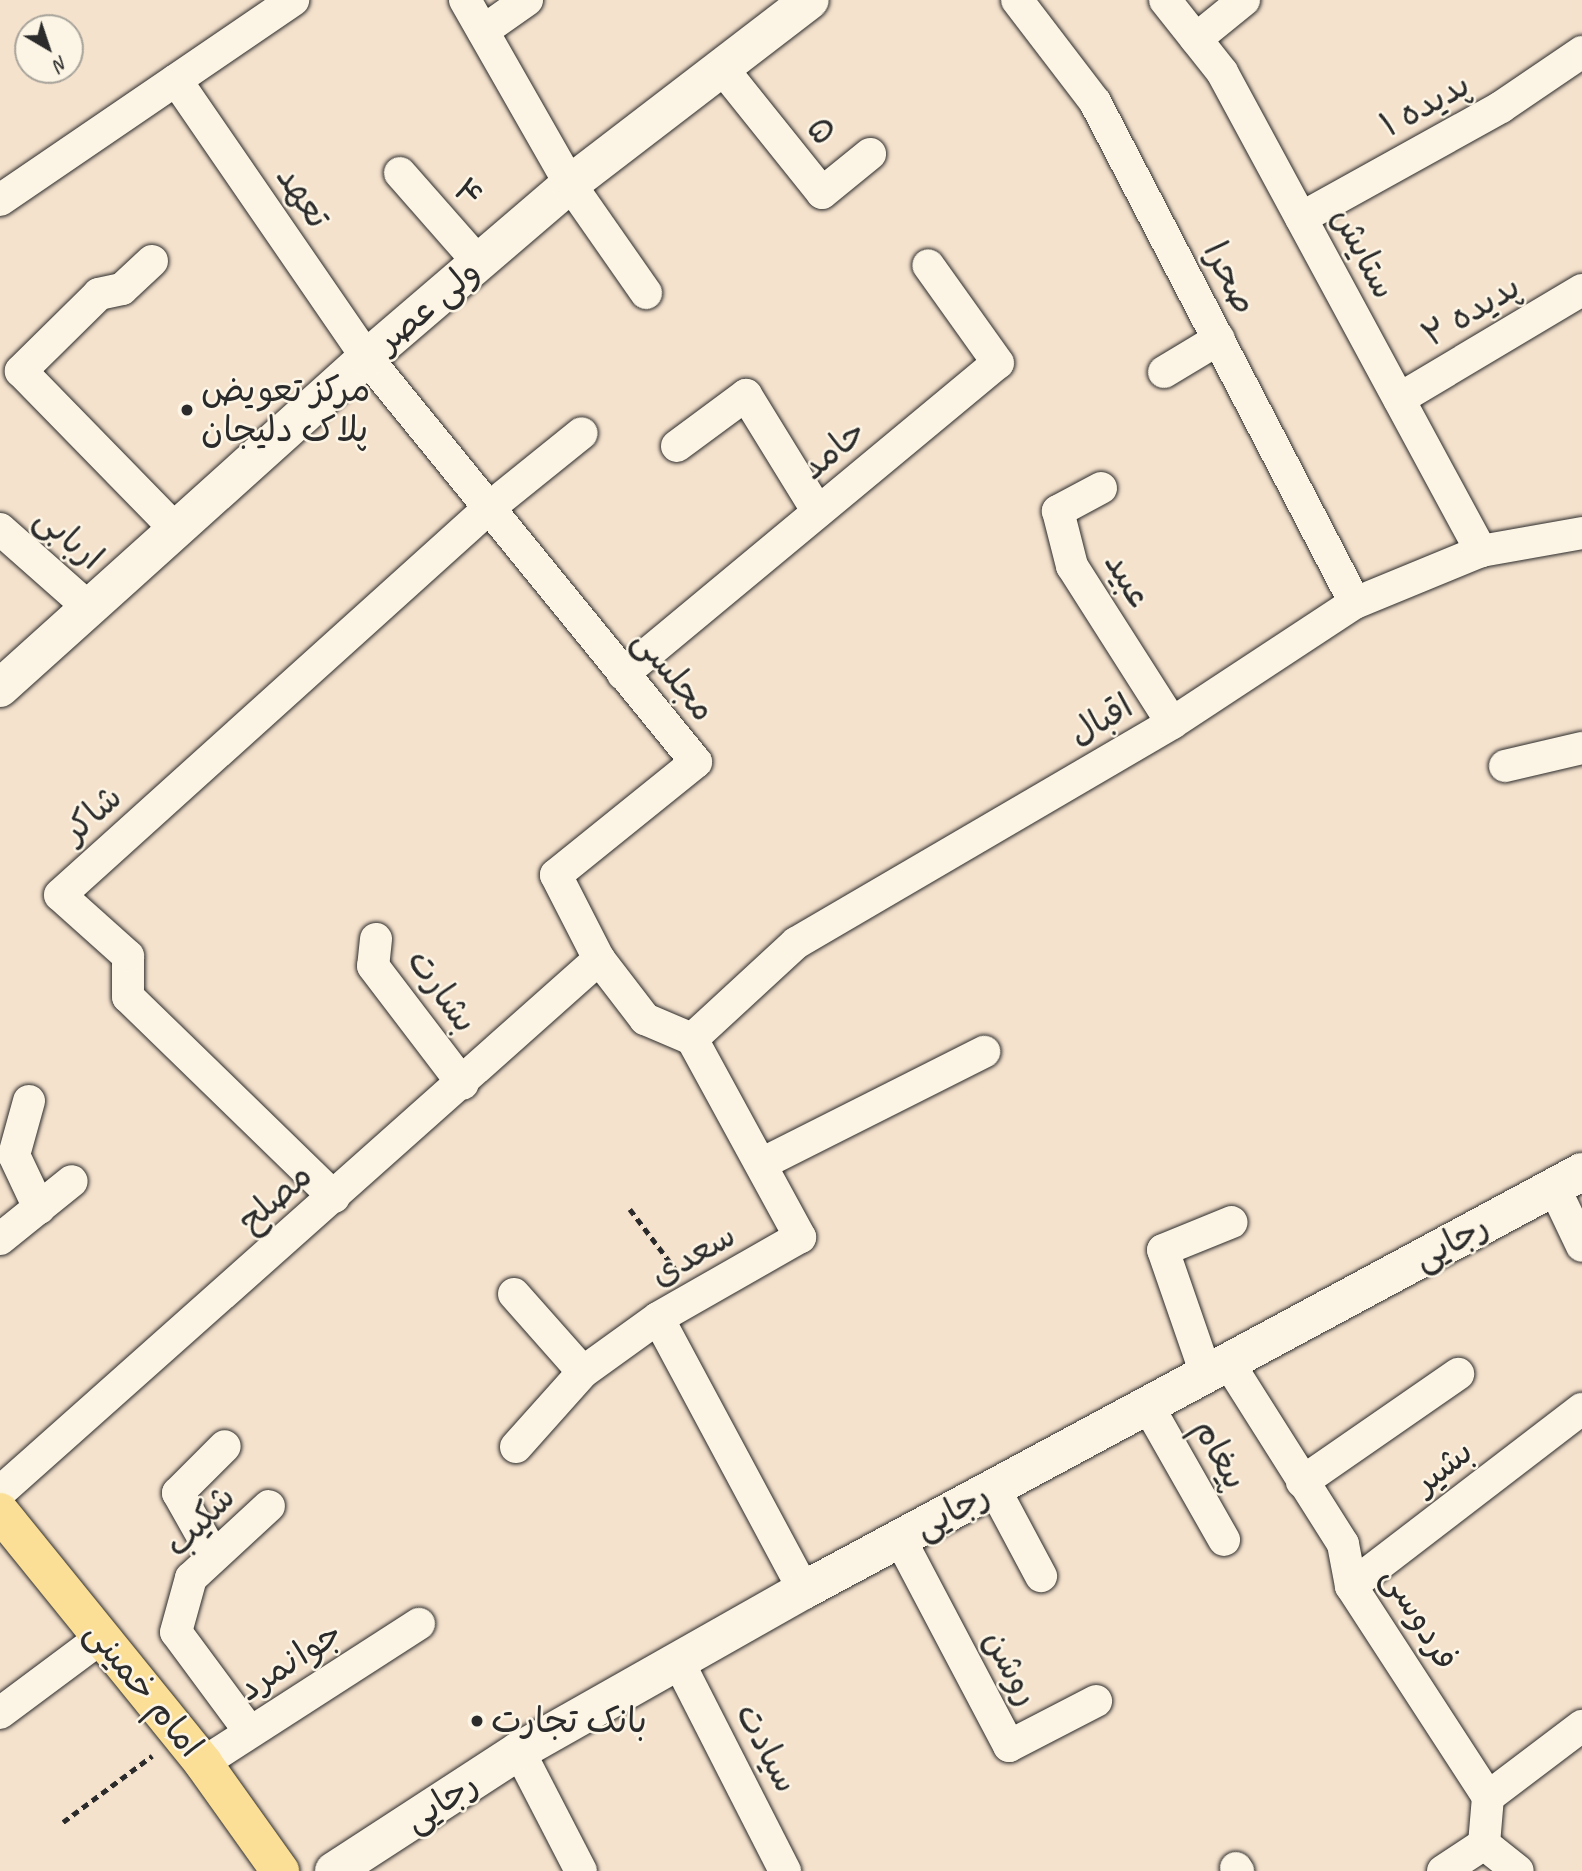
<!DOCTYPE html>
<html>
<head>
<meta charset="utf-8">
<style>
	body { margin:0 }
	#map { position:relative; width:1582px; height:1871px; overflow:hidden; background:#f5e2cd; font-family:Caveat,"Playpen Sans Arabic",sans-serif }
	div>[style] { position:absolute }
	[style*='--x'] { left:calc(var(--x)*1px); top:calc(var(--y)*1px); width:calc(var(--w)*1px); rotate:calc(var(--a)*1deg) }
	.path>* { height:4.5px; margin-top:-2.25px; transform-origin:0; background:repeating-linear-gradient(90deg,#2b2b2b 0 7px,transparent 0 12px) }
	.roads { filter:drop-shadow(0 0 2px #2b2b2b) drop-shadow(0 0 2px #2b2b2b) }
	.street>* { height:32px; margin:-16px; padding:0 16px; transform-origin:16px; border-radius:16px; background:#fcf5e5 }
	.secondary>* { height:38px; margin:-19px; padding:0 19px; transform-origin:19px; border-radius:19px; background:#fcf5e5 }
	.primary>* { height:38px; margin:-19px; padding:0 19px; transform-origin:19px; border-radius:19px; background:#fbdf96 }
	.dots>* { width:19px; height:19px; translate:-50% -50%; box-sizing:border-box; border:4px solid #fcf5e5; border-radius:50% }
	span { translate:-50% -50%; white-space:nowrap; text-align:center; line-height:1.15; -webkit-text-stroke:5px #fcf5e5; paint-order:stroke }
	.street-label { font-size:35px; color:#2b2b2b }
	.poi-label { font-size:35px; color:#2b2b2b }
	.left { translate:0 -50%; text-align:left }
	.north { position:absolute; left:14px; top:14px; width:70px; height:70px; box-sizing:border-box; background:#fcf5e5; border:2px solid #a8a49b; border-radius:50%; rotate:141deg; font-size:19px; font-weight:700; line-height:28px; text-align:center; color:#2b2b2b }
	.north::after { content:''; display:block; margin:auto; width:24px; height:32px; background:#2b2b2b; clip-path:polygon(50% 0,100% 100%,50% 72%,0 100%) }
</style>
</head>
<body>
<div id="map">
	<div class="path">
		<i style="--x:630;--y:1209;--w:76;--a:53"></i>
		<i style="--x:63;--y:1822;--w:111;--a:-36.6"></i>
	</div>
	<div class="roads">
		<div class="street">
			<i style="--x:465;--y:0;--w:212;--a:60.3"></i>
			<i style="--x:570;--y:184;--w:133;--a:55.1"></i>
			<i style="--x:1017;--y:0;--w:128;--a:52.6"></i>
			<i style="--x:1095;--y:102;--w:564;--a:62.57"></i>
			<i style="--x:1165;--y:0;--w:92;--a:51.6"></i>
			<i style="--x:1222;--y:72;--w:545;--a:61.6"></i>
			<i style="--x:483;--y:31;--w:54;--a:-35.2"></i>
			<i style="--x:1196;--y:39;--w:62;--a:-39.1"></i>
			<i style="--x:722;--y:68;--w:160;--a:51.3"></i>
			<i style="--x:822;--y:193;--w:62;--a:-39.1"></i>
			<i style="--x:176;--y:80;--w:337;--a:55.5"></i>
			<i style="--x:367;--y:358;--w:521;--a:50.84"></i>
			<i style="--x:696;--y:762;--w:180;--a:141.1"></i>
			<i style="--x:556;--y:875;--w:94;--a:62.9"></i>
			<i style="--x:599;--y:959;--w:76;--a:52.5"></i>
			<i style="--x:645;--y:1019;--w:51;--a:23.1"></i>
			<i style="--x:400;--y:173;--w:120;--a:48.7"></i>
			<i style="--x:0;--y:200;--w:355;--a:-34.3"></i>
			<i style="--x:1301;--y:218;--w:229;--a:-29"></i>
			<i style="--x:1501;--y:107;--w:98;--a:-34.2"></i>
			<i style="--x:152;--y:261;--w:41;--a:137"></i>
			<i style="--x:122;--y:289;--w:24;--a:168"></i>
			<i style="--x:99;--y:294;--w:110;--a:135.4"></i>
			<i style="--x:21;--y:371;--w:221;--a:45.7"></i>
			<i style="--x:1164;--y:372;--w:64;--a:-31"></i>
			<i style="--x:1399;--y:399;--w:213;--a:-30.8"></i>
			<i style="--x:677;--y:446;--w:86;--a:-36.5"></i>
			<i style="--x:746;--y:395;--w:137;--a:58.4"></i>
			<i style="--x:1101;--y:488;--w:49;--a:151.9"></i>
			<i style="--x:1058;--y:511;--w:57;--a:75.7"></i>
			<i style="--x:1072;--y:566;--w:186;--a:57.5"></i>
			<i style="--x:0;--y:529;--w:116;--a:41.5"></i>
			<i style="--x:623;--y:674;--w:487;--a:-39.7"></i>
			<i style="--x:998;--y:363;--w:120;--a:-125.5"></i>
			<i style="--x:1505;--y:766;--w:79;--a:-13.2"></i>
			<i style="--x:376;--y:939;--w:27;--a:96"></i>
			<i style="--x:373;--y:966;--w:148;--a:52.7"></i>
			<i style="--x:692;--y:1039;--w:142;--a:-42.7"></i>
			<i style="--x:796;--y:943;--w:436;--a:-30.3"></i>
			<i style="--x:1172;--y:723;--w:219;--a:-33.3"></i>
			<i style="--x:1355;--y:603;--w:136;--a:-22.4"></i>
			<i style="--x:1481;--y:551;--w:103;--a:-10.1"></i>
			<i style="--x:692;--y:1039;--w:226;--a:61.4"></i>
			<i style="--x:800;--y:1237;--w:163;--a:150.3"></i>
			<i style="--x:658;--y:1318;--w:309;--a:61.8"></i>
			<i style="--x:29;--y:1101;--w:56;--a:105.5"></i>
			<i style="--x:14;--y:1155;--w:59;--a:64.7"></i>
			<i style="--x:761;--y:1164;--w:250;--a:-26.7"></i>
			<i style="--x:1554;--y:1187;--w:65;--a:64.6"></i>
			<i style="--x:334;--y:1197;--w:287;--a:-135.8"></i>
			<i style="--x:128;--y:997;--w:41;--a:-90"></i>
			<i style="--x:128;--y:956;--w:91;--a:-138.1"></i>
			<i style="--x:60;--y:895;--w:578;--a:-42.05"></i>
			<i style="--x:489;--y:508;--w:119;--a:-38.9"></i>
			<i style="--x:0;--y:1239;--w:92;--a:-38.9"></i>
			<i style="--x:514;--y:1294;--w:104;--a:48.5"></i>
			<i style="--x:1228;--y:1362;--w:215;--a:57.7"></i>
			<i style="--x:1343;--y:1544;--w:43;--a:79.2"></i>
			<i style="--x:1351;--y:1586;--w:252;--a:57"></i>
			<i style="--x:1488;--y:1797;--w:47;--a:94.9"></i>
			<i style="--x:1206;--y:1374;--w:131;--a:-109.1"></i>
			<i style="--x:1163;--y:1250;--w:74;--a:-22.1"></i>
			<i style="--x:1148;--y:1406;--w:154;--a:60.4"></i>
			<i style="--x:516;--y:1447;--w:101;--a:-48.2"></i>
			<i style="--x:583;--y:1372;--w:92;--a:-35.8"></i>
			<i style="--x:1302;--y:1482;--w:190;--a:-34.7"></i>
			<i style="--x:994;--y:1488;--w:100;--a:61.9"></i>
			<i style="--x:0;--y:1492;--w:802;--a:-41.66"></i>
			<i style="--x:900;--y:1539;--w:234;--a:62.2"></i>
			<i style="--x:1009;--y:1746;--w:98;--a:-27.3"></i>
			<i style="--x:212;--y:1553;--w:69;--a:-119.5"></i>
			<i style="--x:178;--y:1493;--w:66;--a:-45"></i>
			<i style="--x:1351;--y:1586;--w:291;--a:-37.5"></i>
			<i style="--x:678;--y:1661;--w:236;--a:63"></i>
			<i style="--x:0;--y:1713;--w:127;--a:-36.7"></i>
			<i style="--x:250;--y:1732;--w:124;--a:-126.5"></i>
			<i style="--x:176;--y:1632;--w:56;--a:-74.5"></i>
			<i style="--x:191;--y:1578;--w:106;--a:-42.7"></i>
			<i style="--x:519;--y:1751;--w:135;--a:62.7"></i>
			<i style="--x:203;--y:1763;--w:257;--a:-32.8"></i>
			<i style="--x:1488;--y:1797;--w:118;--a:-37.1"></i>
			<i style="--x:1484;--y:1844;--w:43;--a:38.5"></i>
			<i style="--x:1236;--y:1868;--w:4;--a:56"></i>
			<i style="--x:1443;--y:1871;--w:49;--a:-33.4"></i>
		</div>
		<div class="secondary">
			<i style="--x:0;--y:688;--w:494;--a:-42"></i>
			<i style="--x:367;--y:358;--w:267;--a:-40.6"></i>
			<i style="--x:570;--y:184;--w:302;--a:-37.5"></i>
			<i style="--x:334;--y:1871;--w:221;--a:-33"></i>
			<i style="--x:519;--y:1751;--w:327;--a:-29.5"></i>
			<i style="--x:804;--y:1590;--w:883;--a:-28.25"></i>
		</div>
		<div class="primary">
			<i style="--x:0;--y:1512;--w:323;--a:51"></i>
			<i style="--x:203;--y:1763;--w:133;--a:54.5"></i>
		</div>
	</div>
	<div class="dots">
		<i style="left:187px;top:410px;background:#2b2b2b"></i>
		<i style="left:477px;top:1721px;background:#2b2b2b"></i>
	</div>
	<div class="street-label">
		<span style="left:1425px;top:105px;rotate:-29deg">پدیده ۱</span>
		<span style="left:821px;top:131px;rotate:52deg">۵</span>
		<span style="left:468px;top:193px;rotate:49deg">۴</span>
		<span style="left:303px;top:197px;rotate:56deg">تعهد</span>
		<span style="left:1364px;top:253px;rotate:62deg">ستایش</span>
		<span style="left:1230px;top:278px;rotate:63deg">صحرا</span>
		<span style="left:428px;top:306px;rotate:-40deg">ولی عصر</span>
		<span style="left:1471px;top:311px;rotate:-31deg">پدیده ۲</span>
		<span style="left:833px;top:450px;rotate:-40deg">حامد</span>
		<span style="left:69px;top:538px;rotate:41deg">اربابی</span>
		<span style="left:1128px;top:580px;rotate:59deg">عبید</span>
		<span style="left:674px;top:675px;rotate:51deg">مجلسی</span>
		<span style="left:1101px;top:720px;rotate:-30deg">اقبال</span>
		<span style="left:92px;top:814px;rotate:-42deg">شاکر</span>
		<span style="left:442px;top:991px;rotate:54deg">بشارت</span>
		<span style="left:275px;top:1198px;rotate:-41deg">مصلح</span>
		<span style="left:1451px;top:1242px;rotate:-28deg">رجایی</span>
		<span style="left:693px;top:1255px;rotate:-30deg">سعدی</span>
		<span style="left:1220px;top:1454px;rotate:61deg">پیغام</span>
		<span style="left:1443px;top:1467px;rotate:-38deg">بشیر</span>
		<span style="left:952px;top:1511px;rotate:-28deg">رجایی</span>
		<span style="left:200px;top:1521px;rotate:-46deg">شکیب</span>
		<span style="left:1420px;top:1618px;rotate:59deg">فردوسی</span>
		<span style="left:290px;top:1661px;rotate:-33deg">جوانمرد</span>
		<span style="left:1011px;top:1668px;rotate:62deg">روشن</span>
		<span style="left:144px;top:1689px;rotate:51deg">امام خمینی</span>
		<span style="left:767px;top:1748px;rotate:62deg">سیادت</span>
		<span style="left:441px;top:1802px;rotate:-33deg">رجایی</span>
	</div>
	<div class="poi-label">
		<span class="left" style="left:201px;top:410px">مرکز تعویض<br>پلاک دلیجان</span>
		<span class="left" style="left:491px;top:1721px">بانک تجارت</span>
	</div>
	<div class="north">N</div>
</div>
</body>
</html>
